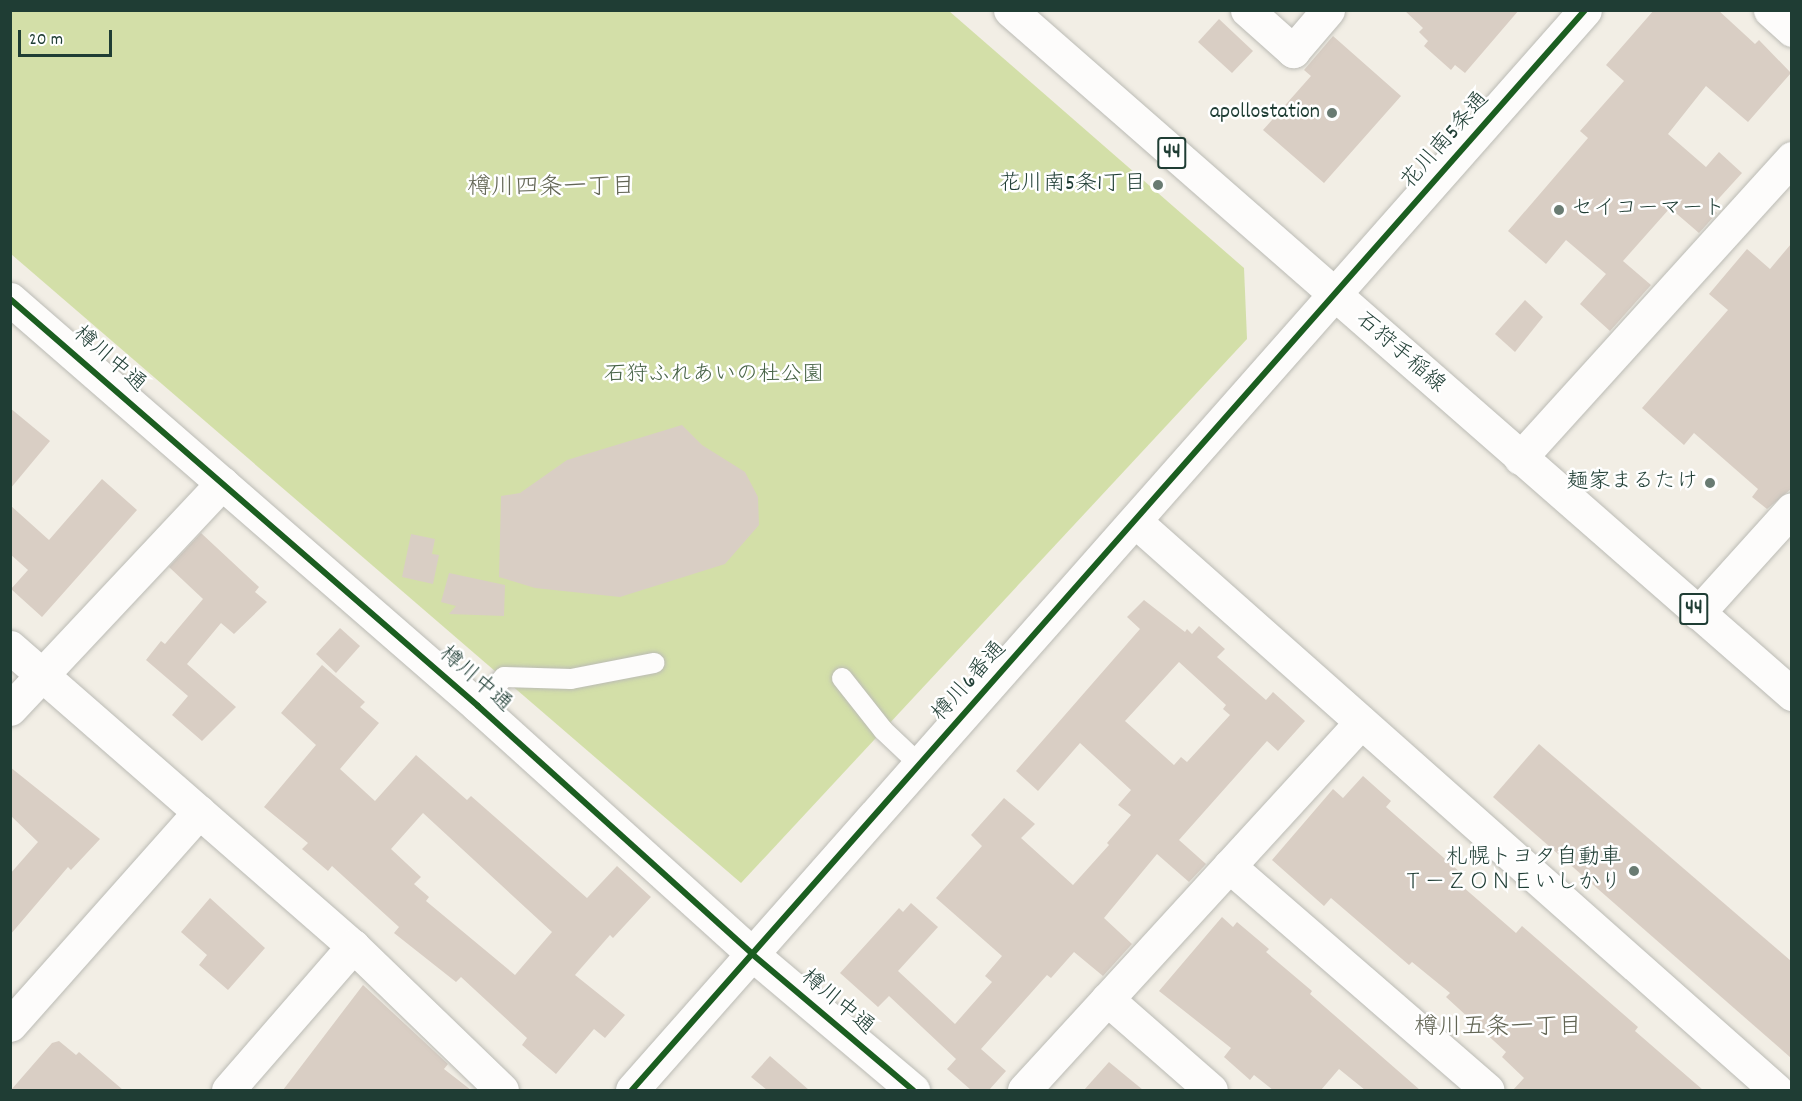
<!DOCTYPE html>
<html>
<head>
<meta charset="utf-8">
<style>
	body { margin:0 }
	#map { position:relative; width:1802px; height:1101px; overflow:hidden; background:#f2eee5; font-family:Dekko,"Klee One",sans-serif }
	div>[style] { position:absolute }
	[style*='--x'] { left:calc(var(--x)*1px); top:calc(var(--y)*1px); width:calc(var(--w)*1px); rotate:calc(var(--a)*1deg) }
	.green>* { inset:0; background:#d3dfa8 }
	.building>* { inset:0; background:#d9cec4 }
	.roads { filter:drop-shadow(0 0 2px #bbbbb5) drop-shadow(0 0 2px #bbbbb5) }
	.service>* { height:20px; margin:-10px; padding:0 10px; transform-origin:10px; border-radius:10px; background:#fdfcfb }
	.minor>* { height:33px; margin:-16.5px; padding:0 16.5px; transform-origin:16.5px; border-radius:16.5px; background:#fdfcfb }
	.tertiary>* { height:33px; margin:-16.5px; padding:0 16.5px; transform-origin:16.5px; border-radius:16.5px; background:#fdfcfb }
	.primary>* { height:33px; margin:-16.5px; padding:0 16.5px; transform-origin:16.5px; border-radius:16.5px; background:#fdfcfb }
	.cycleway>* { height:6px; margin:-3px; padding:0 3px; transform-origin:3px; border-radius:3px; background:#1b5e20 }
	.dots>* { width:16px; height:16px; translate:-50% -50%; box-sizing:border-box; border:3px solid #fff; border-radius:50% }
	span { translate:-50% -50%; white-space:nowrap; text-align:center; line-height:1.15; -webkit-text-stroke:5px #fff; paint-order:stroke }
	.shield-label span { padding:2px 4px; background:#fff; border:2px solid; border-radius:4px; -webkit-text-stroke-width:0 }
	.shield-label { font-size:21px; color:#1f3d34; font-weight:700 }
	.poi-label { font-size:22px; color:#1f3d34 }
	.right { translate:-100% -50%; text-align:right }
	.left { translate:0 -50%; text-align:left }
	.street-label { font-size:22px; color:#1f3d34 }
	.park-label { font-size:22px; color:#466245 }
	.neighbourhood-label { font-size:24px; color:#626554 }
	.frame { position:absolute; inset:0; border:12px solid #1f3d34; pointer-events:none }
	.scale { position:absolute; left:18px; top:30px; width:94px; height:27px; box-sizing:border-box; border:3px solid #1f3d34; border-top:0; padding-left:8px; font-size:18px; line-height:21px; white-space:nowrap; color:#1f3d34; -webkit-text-stroke:4px #fff; paint-order:stroke }
</style>
</head>
<body>
<div id="map">
	<div class="green">
		<i style="clip-path:polygon(11px 11px,949px 11px,1244px 268px,1247px 339px,741px 883px,11px 254px)"></i>
	</div>
	<div class="building">
		<i style="clip-path:polygon(1404px 10px,1519px 10px,1465px 73px,1455px 65px,1451px 70px,1424px 46px,1428px 41px,1419px 32px,1423px 28px)"></i>
		<i style="clip-path:polygon(1654px 10px,1718px 10px,1755px 44px,1759px 40px,1791px 73px,1748px 122px,1706px 86px,1668px 134px,1706px 167px,1719px 152px,1742px 173px,1711px 207px,1717px 213px,1699px 233px,1670px 208px,1623px 261px,1651px 285px,1610px 331px,1580px 304px,1606px 274px,1566px 240px,1546px 264px,1508px 231px,1588px 138px,1580px 131px,1624px 81px,1606px 65px)"></i>
		<i style="clip-path:polygon(1219px 19px,1253px 51px,1232px 73px,1198px 42px)"></i>
		<i style="clip-path:polygon(1333px 36px,1401px 96px,1324px 183px,1263px 130px,1311px 76px,1304px 70px)"></i>
		<i style="clip-path:polygon(1791px 244px,1791px 489px,1767px 509px,1752px 497px,1758px 489px,1694px 433px,1684px 445px,1642px 408px,1728px 310px,1709px 294px,1747px 249px,1770px 269px)"></i>
		<i style="clip-path:polygon(1525px 300px,1543px 317px,1515px 352px,1495px 334px)"></i>
		<i style="clip-path:polygon(10px 408px,50px 441px,10px 489px)"></i>
		<i style="clip-path:polygon(682px 425px,702px 445px,745px 472px,758px 497px,759px 525px,725px 564px,620px 597px,535px 588px,499px 577px,501px 496px,520px 493px,567px 460px)"></i>
		<i style="clip-path:polygon(102px 479px,137px 510px,42px 617px,11px 589px,28px 570px,10px 554px,10px 505px,49px 540px)"></i>
		<i style="clip-path:polygon(201px 533px,259px 587px,255px 592px,267px 602px,234px 634px,221px 623px,187px 664px,236px 707px,202px 741px,172px 715px,188px 696px,146px 660px,161px 641px,165px 644px,203px 599px,169px 567px)"></i>
		<i style="clip-path:polygon(411px 534px,435px 539px,432px 554px,439px 555px,433px 584px,402px 577px)"></i>
		<i style="clip-path:polygon(449px 573px,505px 585px,504px 616px,449px 614px,456px 606px,441px 602px)"></i>
		<i style="clip-path:polygon(evenodd,1144px 600px,1185px 632px,1187px 629px,1192px 634px,1199px 626px,1225px 649px,1217px 657px,1266px 700px,1273px 692px,1305px 721px,1278px 751px,1267px 741px,1179px 840px,1206px 864px,1189px 882px,1157px 854px,1104px 918px,1132px 944px,1103px 976px,1074px 952px,1051px 978px,1047px 975px,981px 1049px,1006px 1071px,989px 1090px,971px 1090px,947px 1069px,956px 1059px,889px 996px,878px 1007px,840px 973px,899px 908px,903px 912px,911px 903px,938px 927px,898px 971px,955px 1024px,992px 982px,985px 976px,1002px 956px,936px 898px,982px 846px,971px 835px,1004px 798px,1035px 824px,1021px 838px,1073px 885px,1109px 845px,1107px 843px,1131px 815px,1118px 805px,1131px 790px,1080px 743px,1038px 791px,1016px 771px,1140px 629px,1127px 617px,1144px 600px,1179px 662px,1226px 705px,1223px 709px,1230px 715px,1187px 762px,1181px 757px,1174px 765px,1125px 721px,1179px 662px)"></i>
		<i style="clip-path:polygon(340px 628px,360px 646px,336px 673px,316px 654px)"></i>
		<i style="clip-path:polygon(evenodd,322px 665px,365px 702px,360px 707px,379px 723px,340px 769px,375px 801px,416px 755px,467px 800px,471px 796px,587px 898px,617px 866px,651px 897px,613px 938px,610px 935px,575px 975px,625px 1015px,605px 1038px,594px 1029px,556px 1074px,522px 1045px,527px 1038px,461px 977px,456px 982px,394px 933px,399px 927px,332px 866px,328px 871px,302px 849px,308px 843px,264px 807px,316px 745px,281px 713px,322px 665px,423px 813px,552px 932px,515px 975px,426px 901px,429px 897px,414px 884px,421px 877px,391px 849px,423px 813px)"></i>
		<i style="clip-path:polygon(1539px 744px,1791px 961px,1791px 1058px,1493px 797px)"></i>
		<i style="clip-path:polygon(10px 767px,100px 839px,71px 870px,68px 867px,10px 935px,10px 874px,38px 842px,10px 815px)"></i>
		<i style="clip-path:polygon(1363px 776px,1391px 801px,1386px 807px,1461px 873px,1455px 880px,1516px 933px,1522px 926px,1638px 1027px,1635px 1031px,1703px 1090px,1513px 1090px,1524px 1078px,1502px 1057px,1506px 1052px,1446px 997px,1450px 993px,1412px 962px,1409px 965px,1331px 898px,1324px 906px,1272px 860px,1333px 789px,1343px 798px)"></i>
		<i style="clip-path:polygon(210px 898px,265px 948px,228px 990px,199px 965px,207px 955px,181px 932px)"></i>
		<i style="clip-path:polygon(1222px 917px,1233px 927px,1237px 922px,1269px 949px,1266px 952px,1312px 991px,1310px 994px,1420px 1090px,1365px 1090px,1339px 1069px,1321px 1090px,1273px 1090px,1254px 1075px,1250px 1080px,1224px 1057px,1231px 1048px,1159px 991px)"></i>
		<i style="clip-path:polygon(363px 985px,448px 1064px,444px 1069px,471px 1090px,283px 1090px)"></i>
		<i style="clip-path:polygon(59px 1041px,76px 1055px,79px 1052px,123px 1090px,11px 1090px,52px 1043px)"></i>
		<i style="clip-path:polygon(770px 1056px,809px 1090px,767px 1090px,751px 1077px)"></i>
		<i style="clip-path:polygon(1109px 1062px,1143px 1090px,1084px 1090px)"></i>
	</div>
	<div class="roads">
		<div class="service">
			<i style="--x:842;--y:678;--w:66;--a:51.7"></i>
			<i style="--x:883;--y:730;--w:51;--a:43.4"></i>
			<i style="--x:478;--y:706;--w:39;--a:-48"></i>
			<i style="--x:504;--y:677;--w:67;--a:1.7"></i>
			<i style="--x:571;--y:679;--w:85;--a:-10.9"></i>
		</div>
		<div class="minor">
			<i style="--x:1247;--y:10;--w:62;--a:41.7"></i>
			<i style="--x:1293;--y:51;--w:54;--a:-49.5"></i>
			<i style="--x:1770;--y:10;--w:30;--a:42"></i>
			<i style="--x:10;--y:299;--w:620;--a:41.01"></i>
			<i style="--x:478;--y:706;--w:370;--a:42.1"></i>
			<i style="--x:752;--y:954;--w:211;--a:40.2"></i>
			<i style="--x:1520;--y:458;--w:405;--a:-47.8"></i>
			<i style="--x:1136;--y:522;--w:856;--a:41.59"></i>
			<i style="--x:1698;--y:613;--w:140;--a:-47.9"></i>
			<i style="--x:10;--y:647;--w:455;--a:41.1"></i>
			<i style="--x:353;--y:946;--w:207;--a:44"></i>
			<i style="--x:10;--y:709;--w:310;--a:-46.8"></i>
			<i style="--x:1229;--y:866;--w:342;--a:40.9"></i>
			<i style="--x:1107;--y:999;--w:138;--a:41.2"></i>
			<i style="--x:10;--y:1025;--w:285;--a:-48.4"></i>
			<i style="--x:228;--y:1090;--w:191;--a:-49"></i>
			<i style="--x:1024;--y:1090;--w:499;--a:-47.5"></i>
		</div>
		<div class="tertiary">
			<i style="--x:632;--y:1090;--w:1440;--a:-48.57"></i>
		</div>
		<div class="primary">
			<i style="--x:1010;--y:10;--w:1039;--a:41.18"></i>
		</div>
	</div>
	<div class="cycleway">
		<i style="--x:10;--y:299;--w:620;--a:41.01"></i>
		<i style="--x:478;--y:706;--w:370;--a:42.1"></i>
		<i style="--x:752;--y:954;--w:211;--a:40.2"></i>
		<i style="--x:632;--y:1090;--w:1440;--a:-48.57"></i>
	</div>
	<div class="dots">
		<i style="left:1332px;top:113px;background:#697b72"></i>
		<i style="left:1158px;top:185px;background:#697b72"></i>
		<i style="left:1559px;top:210px;background:#697b72"></i>
		<i style="left:1710px;top:483px;background:#697b72"></i>
		<i style="left:1634px;top:871px;background:#697b72"></i>
	</div>
	<div class="shield-label">
		<span style="left:1172px;top:153px">44</span>
		<span style="left:1694px;top:609px">44</span>
	</div>
	<div class="poi-label">
		<span class="right" style="left:1320px;top:113px">apollostation</span>
		<span class="right" style="left:1146px;top:185px">花川南5条1丁目</span>
		<span class="left" style="left:1571px;top:210px">セイコーマート</span>
		<span class="right" style="left:1698px;top:483px">麺家まるたけ</span>
		<span class="right" style="left:1622px;top:871px">札幌トヨタ自動車<br>Ｔ－ＺＯＮＥいしかり</span>
	</div>
	<div class="street-label">
		<span style="left:1446px;top:141px;rotate:-49deg">花川南5条通</span>
		<span style="left:1400px;top:353px;rotate:41deg">石狩手稲線</span>
		<span style="left:109px;top:360px;rotate:41deg">樽川中通</span>
		<span style="left:475px;top:680px;rotate:41deg">樽川中通</span>
		<span style="left:970px;top:682px;rotate:-48deg">樽川6番通</span>
		<span style="left:837px;top:1003px;rotate:40deg">樽川中通</span>
	</div>
	<div class="park-label">
		<span style="left:714px;top:376px">石狩ふれあいの杜公園</span>
	</div>
	<div class="neighbourhood-label">
		<span style="left:551px;top:189px">樽川四条一丁目</span>
		<span style="left:1498px;top:1029px">樽川五条一丁目</span>
	</div>
	<div class="frame"></div>
	<div class="scale">20 m</div>
</div>
</body>
</html>
